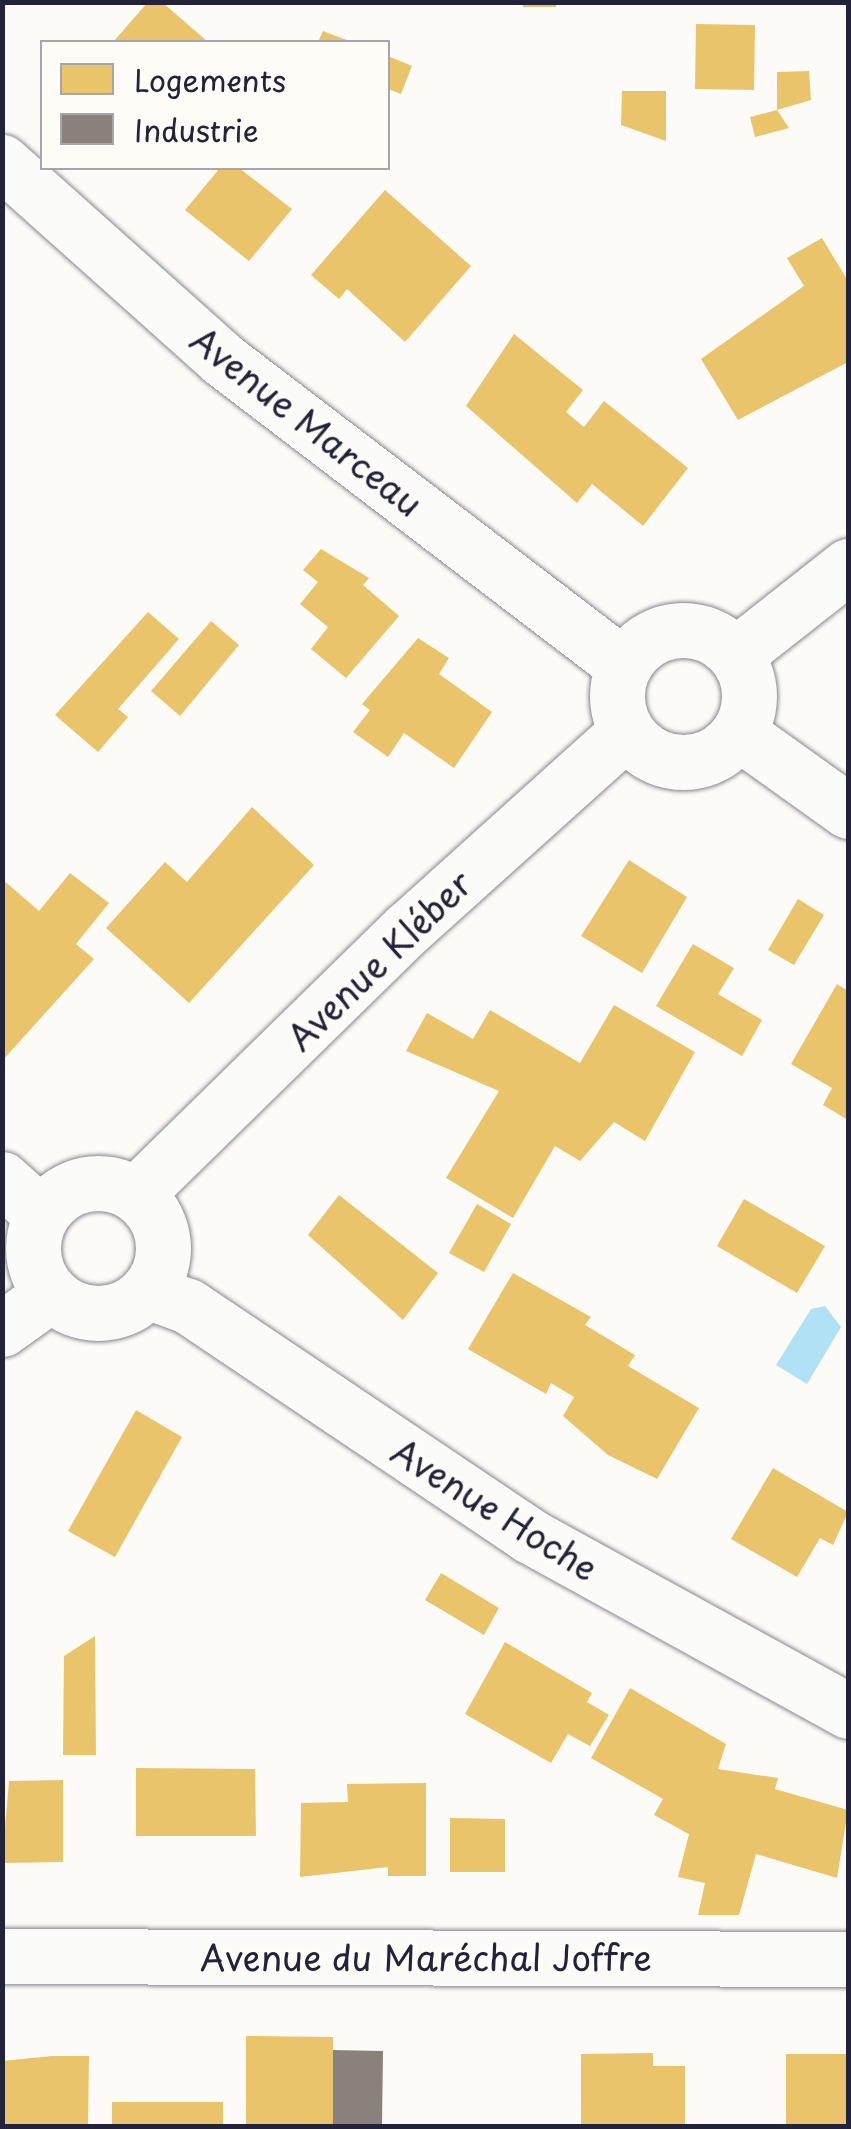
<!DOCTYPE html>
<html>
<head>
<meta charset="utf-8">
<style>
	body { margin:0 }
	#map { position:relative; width:851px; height:2129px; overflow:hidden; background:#fcfbf8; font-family:"Playpen Sans",sans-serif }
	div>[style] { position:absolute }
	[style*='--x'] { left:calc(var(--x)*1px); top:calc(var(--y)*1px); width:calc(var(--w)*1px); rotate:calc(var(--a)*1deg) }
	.water>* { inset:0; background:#b0e1f4 }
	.homes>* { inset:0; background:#e9c46a }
	.industry>* { inset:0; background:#8a817c }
	.roads { filter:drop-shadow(0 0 2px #88888c) drop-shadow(0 0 2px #88888c) }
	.minor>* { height:55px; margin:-27.5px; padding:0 27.5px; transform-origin:27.5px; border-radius:27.5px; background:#fbfbf9 }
	.minor>.ring { margin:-27.5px; padding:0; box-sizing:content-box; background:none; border:55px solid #fbfbf9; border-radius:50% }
	span { translate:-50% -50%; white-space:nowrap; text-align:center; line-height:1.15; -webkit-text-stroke:10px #fdfcf7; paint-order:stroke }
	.street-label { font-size:35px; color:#22223b }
	.frame { position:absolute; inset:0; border:5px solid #22223b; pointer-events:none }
	.legend { position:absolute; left:40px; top:40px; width:350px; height:130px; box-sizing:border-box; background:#fdfcf7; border:2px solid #a5a5ac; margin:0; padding:12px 18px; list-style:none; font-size:30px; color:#22223b }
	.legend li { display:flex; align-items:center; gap:20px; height:50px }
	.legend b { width:50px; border:2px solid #a5a5ac }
</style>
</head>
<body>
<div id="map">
	<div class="water">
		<i style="clip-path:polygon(825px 1306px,841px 1327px,807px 1384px,776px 1365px,811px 1309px)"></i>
	</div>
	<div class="homes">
		<i style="clip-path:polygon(148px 2px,162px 2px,208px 42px,113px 42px)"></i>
		<i style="clip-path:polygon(523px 2px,557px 2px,556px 7px,523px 7px)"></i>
		<i style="clip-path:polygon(696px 24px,755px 25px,754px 90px,695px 89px)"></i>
		<i style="clip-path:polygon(323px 31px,352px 42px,318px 42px)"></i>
		<i style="clip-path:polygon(388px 56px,412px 66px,401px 94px,388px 89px)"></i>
		<i style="clip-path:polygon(809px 71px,811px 100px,777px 110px,777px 72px)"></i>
		<i style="clip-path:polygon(622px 91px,666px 91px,666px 141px,621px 125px)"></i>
		<i style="clip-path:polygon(777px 110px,789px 128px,755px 137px,750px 117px)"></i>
		<i style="clip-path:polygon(220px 168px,239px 168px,292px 209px,249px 261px,185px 210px)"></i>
		<i style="clip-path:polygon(385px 190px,471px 266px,405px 342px,347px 289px,339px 299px,311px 275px)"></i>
		<i style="clip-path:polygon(822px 238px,848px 281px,848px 362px,738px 420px,701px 359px,804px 286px,787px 258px)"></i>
		<i style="clip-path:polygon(514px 334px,583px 390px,566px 412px,584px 427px,604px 401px,688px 468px,643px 526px,592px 484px,577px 503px,466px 406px)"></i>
		<i style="clip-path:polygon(321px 549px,369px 578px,363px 585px,399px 616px,346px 678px,311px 649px,328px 627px,300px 604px,318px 582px,303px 570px)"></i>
		<i style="clip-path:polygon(148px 612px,179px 639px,118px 709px,128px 717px,98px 752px,55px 715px)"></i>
		<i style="clip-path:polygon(211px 621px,239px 645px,180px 716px,151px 691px)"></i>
		<i style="clip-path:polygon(418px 638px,449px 658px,439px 674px,492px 712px,454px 768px,404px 733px,388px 757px,353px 732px,370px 710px,362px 704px)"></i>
		<i style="clip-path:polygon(252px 807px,314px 865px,189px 1003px,106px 928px,165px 862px,187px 882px)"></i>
		<i style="clip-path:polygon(629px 860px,687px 897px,642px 973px,581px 936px)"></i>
		<i style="clip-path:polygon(70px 873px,109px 903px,76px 944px,94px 959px,2px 1061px,2px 879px,39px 911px)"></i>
		<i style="clip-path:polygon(798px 899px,824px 915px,794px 965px,768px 950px)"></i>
		<i style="clip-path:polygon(693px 944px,734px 968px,718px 994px,762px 1020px,742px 1056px,656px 1006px)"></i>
		<i style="clip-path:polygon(837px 984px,848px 991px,848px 1120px,823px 1105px,832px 1088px,791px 1064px)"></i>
		<i style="clip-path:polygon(614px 1005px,695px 1052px,645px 1141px,614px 1122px,580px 1161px,555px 1146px,513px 1218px,446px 1178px,499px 1091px,406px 1051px,427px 1013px,473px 1039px,490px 1010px,580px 1063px)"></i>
		<i style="clip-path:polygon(339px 1195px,438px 1273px,403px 1320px,308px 1235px)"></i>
		<i style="clip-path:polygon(744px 1199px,825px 1246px,797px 1293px,717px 1246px)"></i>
		<i style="clip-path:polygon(477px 1204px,511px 1224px,484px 1272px,449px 1253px)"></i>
		<i style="clip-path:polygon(513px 1273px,591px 1317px,585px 1325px,635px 1355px,628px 1366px,699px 1408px,657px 1479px,608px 1455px,563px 1416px,574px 1397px,551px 1383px,546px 1394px,468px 1349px)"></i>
		<i style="clip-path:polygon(136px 1410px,182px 1437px,115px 1557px,68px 1531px)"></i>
		<i style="clip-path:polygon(773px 1468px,848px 1512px,833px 1545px,820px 1538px,797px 1577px,731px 1539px)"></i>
		<i style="clip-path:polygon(441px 1573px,499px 1608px,484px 1635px,425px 1600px)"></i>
		<i style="clip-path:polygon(95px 1636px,96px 1755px,63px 1755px,64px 1656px)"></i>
		<i style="clip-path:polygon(505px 1642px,592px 1693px,587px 1702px,609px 1715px,590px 1746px,568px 1734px,551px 1763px,465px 1714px)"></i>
		<i style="clip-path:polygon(630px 1688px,726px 1744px,718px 1769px,778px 1778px,775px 1789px,848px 1810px,837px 1878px,756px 1854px,739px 1915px,698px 1915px,705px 1883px,678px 1877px,689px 1834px,654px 1815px,663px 1799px,591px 1758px)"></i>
		<i style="clip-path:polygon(136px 1768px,255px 1769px,256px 1836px,136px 1836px)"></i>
		<i style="clip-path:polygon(63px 1780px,63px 1862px,2px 1863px,9px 1781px)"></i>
		<i style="clip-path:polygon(426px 1783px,426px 1876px,388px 1876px,388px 1867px,300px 1877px,301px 1803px,348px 1802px,347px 1784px)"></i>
		<i style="clip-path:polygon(450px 1818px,505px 1819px,505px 1872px,450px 1872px)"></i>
		<i style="clip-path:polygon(246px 2036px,333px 2037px,333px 2126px,246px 2126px)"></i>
		<i style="clip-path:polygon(653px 2053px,653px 2066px,685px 2066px,685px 2126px,581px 2126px,581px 2054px)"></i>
		<i style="clip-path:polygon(786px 2054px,848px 2054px,848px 2126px,786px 2126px)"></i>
		<i style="clip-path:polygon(52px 2056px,89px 2056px,88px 2126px,2px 2126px,2px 2061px)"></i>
		<i style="clip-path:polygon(112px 2102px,223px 2102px,223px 2126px,112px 2126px)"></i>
	</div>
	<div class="industry">
		<i style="clip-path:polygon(333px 2050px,383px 2051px,382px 2126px,333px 2126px)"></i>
	</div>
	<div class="roads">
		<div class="minor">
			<i style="--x:2;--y:162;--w:295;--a:41.8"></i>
			<i style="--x:222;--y:359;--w:504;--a:37.35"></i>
			<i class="ring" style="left:617px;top:630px;width:77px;height:77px"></i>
			<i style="--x:735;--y:655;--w:144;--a:-38.2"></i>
			<i style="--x:739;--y:733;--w:134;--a:35.6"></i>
			<i style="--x:2;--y:1179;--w:52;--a:41.9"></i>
			<i class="ring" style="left:33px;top:1183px;width:75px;height:75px"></i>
			<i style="--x:137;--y:1193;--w:378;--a:-44.4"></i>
			<i style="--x:407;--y:929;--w:295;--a:-42"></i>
			<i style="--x:152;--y:1293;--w:38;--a:20"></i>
			<i style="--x:188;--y:1306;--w:412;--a:33.9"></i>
			<i style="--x:530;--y:1536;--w:363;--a:28.8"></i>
			<i style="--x:2;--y:1329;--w:60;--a:-35.5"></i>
			<i style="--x:2;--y:1956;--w:846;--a:0.2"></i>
		</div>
	</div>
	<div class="street-label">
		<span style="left:307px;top:421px;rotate:38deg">Avenue Marceau</span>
		<span style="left:379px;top:960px;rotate:-44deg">Avenue Kléber</span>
		<span style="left:495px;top:1509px;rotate:32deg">Avenue Hoche</span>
		<span style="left:426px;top:1957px">Avenue du Maréchal Joffre</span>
	</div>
	<div class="frame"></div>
	<ul class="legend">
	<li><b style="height:28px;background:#e9c46a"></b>Logements</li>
	<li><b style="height:28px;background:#8a817c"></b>Industrie</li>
	</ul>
</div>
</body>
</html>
